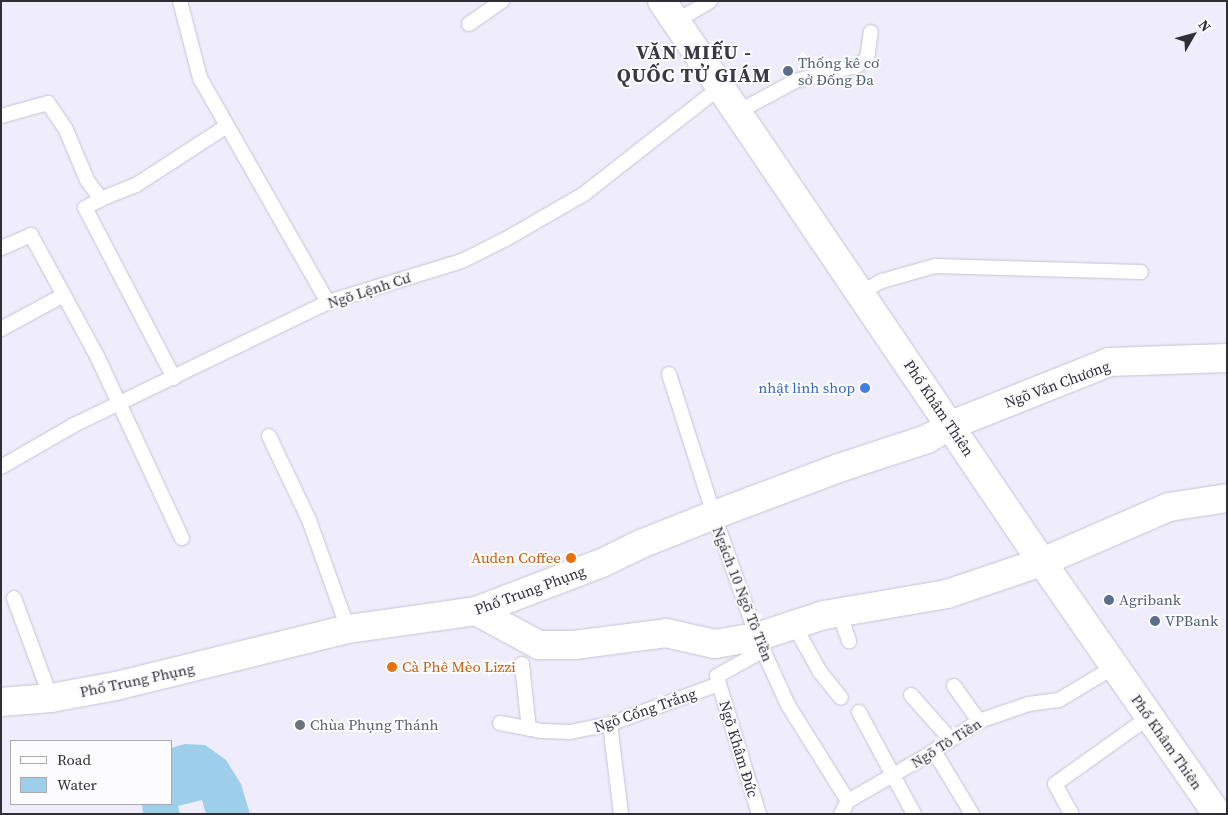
<!DOCTYPE html>
<html>
<head>
<meta charset="utf-8">
<style>
	body { margin:0 }
	#map { position:relative; width:1228px; height:815px; overflow:hidden; background:#efecfc; font-family:"Source Serif 4",serif }
	div>[style] { position:absolute }
	[style*='--x'] { left:calc(var(--x)*1px); top:calc(var(--y)*1px); width:calc(var(--w)*1px); rotate:calc(var(--a)*1deg) }
	.water>* { inset:0; background:#9dcfeb }
	.roads { filter:drop-shadow(0 0 1px #c7c4d3) drop-shadow(0 0 1px #c7c4d3) }
	.service>* { height:14px; margin:-7px; padding:0 7px; transform-origin:7px; border-radius:7px; background:#fff }
	.minor>* { height:28px; margin:-14px; padding:0 14px; transform-origin:14px; border-radius:14px; background:#fff }
	.tertiary>* { height:28px; margin:-14px; padding:0 14px; transform-origin:14px; border-radius:14px; background:#fff }
	.secondary>* { height:28px; margin:-14px; padding:0 14px; transform-origin:14px; border-radius:14px; background:#fff }
	.dots>* { width:14px; height:14px; translate:-50% -50%; box-sizing:border-box; border:2px solid #fcfbfe; border-radius:50% }
	span { translate:-50% -50%; white-space:nowrap; text-align:center; line-height:1.15; -webkit-text-stroke:4px #fcfbfe; paint-order:stroke }
	.service-label { font-size:15px; color:#4e5e75 }
	.left { translate:0 -50%; text-align:left }
	.street-label { font-size:15px; color:#312f36 }
	.shop-label { font-size:15px; color:#366cbe }
	.right { translate:-100% -50%; text-align:right }
	.food-label { font-size:15px; color:#c56008 }
	.worship-label { font-size:15px; color:#5b616d }
	.district-label { font-size:20px; color:#3b3845; font-weight:700; letter-spacing:1px }
	.frame { position:absolute; inset:0; border:2px solid #312f36; pointer-events:none }
	.legend { position:absolute; left:10px; top:740px; width:162px; height:65px; box-sizing:border-box; background:#fcfbfe; border:1px solid #aba9ae; margin:0; padding:6px 9px; list-style:none; font-size:15px; color:#312f36 }
	.legend li { display:flex; align-items:center; gap:10px; height:25px }
	.legend b { width:25px; border:1px solid #aba9ae }
	.north { position:absolute; left:1168px; top:10px; width:50px; height:50px; -webkit-text-stroke:4px #fcfbfe; paint-order:stroke; rotate:52deg; font-size:14px; font-weight:700; line-height:20px; text-align:center; color:#312f36 }
	.north::after { content:''; display:block; margin:auto; width:18px; height:22px; background:#312f36; clip-path:polygon(50% 0,100% 100%,50% 72%,0 100%) }
</style>
</head>
<body>
<div id="map">
	<div class="water">
		<i style="clip-path:polygon(185px 744px,205px 745px,226px 760px,241px 784px,250px 814px,206px 814px,202px 800px,178px 806px,180px 814px,143px 814px,142px 804px,171px 804px,171px 748px)"></i>
	</div>
	<div class="roads">
		<div class="service">
			<i style="--x:180;--y:1;--w:80;--a:75.4"></i>
			<i style="--x:200;--y:78;--w:258;--a:60.3"></i>
			<i style="--x:675;--y:22;--w:41;--a:-31"></i>
			<i style="--x:469;--y:24;--w:40;--a:-34.9"></i>
			<i style="--x:736;--y:113;--w:67;--a:-28.5"></i>
			<i style="--x:795;--y:81;--w:63;--a:-13.8"></i>
			<i style="--x:856;--y:66;--w:13;--a:-32"></i>
			<i style="--x:867;--y:59;--w:27;--a:-82"></i>
			<i style="--x:1;--y:116;--w:49;--a:-15.5"></i>
			<i style="--x:48;--y:103;--w:32;--a:56"></i>
			<i style="--x:66;--y:130;--w:54;--a:67.2"></i>
			<i style="--x:87;--y:180;--w:24;--a:54"></i>
			<i style="--x:1;--y:248;--w:33;--a:-23"></i>
			<i style="--x:31;--y:235;--w:138;--a:61.4"></i>
			<i style="--x:97;--y:356;--w:201;--a:65"></i>
			<i style="--x:860;--y:293;--w:25;--a:-29"></i>
			<i style="--x:882;--y:281;--w:55;--a:-15.8"></i>
			<i style="--x:935;--y:266;--w:206;--a:1.7"></i>
			<i style="--x:1;--y:329;--w:69;--a:-28.4"></i>
			<i style="--x:669;--y:374;--w:148;--a:72.3"></i>
			<i style="--x:714;--y:515;--w:129;--a:70.6"></i>
			<i style="--x:757;--y:637;--w:75;--a:65.5"></i>
			<i style="--x:788;--y:705;--w:113;--a:58"></i>
			<i style="--x:174;--y:378;--w:192;--a:-117.6"></i>
			<i style="--x:85;--y:208;--w:18;--a:-29"></i>
			<i style="--x:101;--y:199;--w:38;--a:-22"></i>
			<i style="--x:136;--y:185;--w:108;--a:-33"></i>
			<i style="--x:269;--y:436;--w:93;--a:64.5"></i>
			<i style="--x:309;--y:520;--w:116;--a:70.3"></i>
			<i style="--x:1;--y:467;--w:84;--a:-29.9"></i>
			<i style="--x:74;--y:425;--w:282;--a:-25.8"></i>
			<i style="--x:328;--y:302;--w:140;--a:-17"></i>
			<i style="--x:462;--y:261;--w:49;--a:-26.6"></i>
			<i style="--x:506;--y:239;--w:90;--a:-30"></i>
			<i style="--x:584;--y:194;--w:172;--a:-38.1"></i>
			<i style="--x:14;--y:598;--w:107;--a:69.7"></i>
			<i style="--x:839;--y:612;--w:31;--a:71"></i>
			<i style="--x:794;--y:625;--w:54;--a:61"></i>
			<i style="--x:820;--y:672;--w:33;--a:51"></i>
			<i style="--x:522;--y:664;--w:65;--a:83.9"></i>
			<i style="--x:719;--y:684;--w:136;--a:72.9"></i>
			<i style="--x:954;--y:686;--w:43;--a:54.5"></i>
			<i style="--x:911;--y:695;--w:60;--a:48.4"></i>
			<i style="--x:859;--y:712;--w:116;--a:61.7"></i>
			<i style="--x:500;--y:723;--w:43;--a:10.8"></i>
			<i style="--x:542;--y:731;--w:28;--a:2"></i>
			<i style="--x:570;--y:732;--w:41;--a:-11.3"></i>
			<i style="--x:610;--y:724;--w:116;--a:-20.2"></i>
			<i style="--x:719;--y:684;--w:8;--a:-104"></i>
			<i style="--x:717;--y:676;--w:43;--a:-28.9"></i>
			<i style="--x:755;--y:655;--w:18;--a:-84"></i>
			<i style="--x:610;--y:724;--w:91;--a:83"></i>
			<i style="--x:934;--y:751;--w:74;--a:58.9"></i>
			<i style="--x:841;--y:814;--w:15;--a:-62"></i>
			<i style="--x:848;--y:801;--w:90;--a:-30"></i>
			<i style="--x:926;--y:756;--w:64;--a:-33.4"></i>
			<i style="--x:979;--y:721;--w:53;--a:-18.8"></i>
			<i style="--x:1029;--y:704;--w:30;--a:-8"></i>
			<i style="--x:1059;--y:700;--w:64;--a:-31"></i>
			<i style="--x:1069;--y:814;--w:2;--a:-27"></i>
			<i style="--x:1071;--y:813;--w:33;--a:-119"></i>
			<i style="--x:1055;--y:784;--w:115;--a:-35.5"></i>
		</div>
		<div class="minor">
			<i style="--x:951;--y:425;--w:170;--a:-21.7"></i>
			<i style="--x:1109;--y:362;--w:118;--a:-1.9"></i>
			<i style="--x:476;--y:611;--w:72;--a:28.4"></i>
			<i style="--x:539;--y:645;--w:35;--a:0"></i>
			<i style="--x:574;--y:645;--w:93;--a:-7.4"></i>
			<i style="--x:666;--y:633;--w:50;--a:12.7"></i>
			<i style="--x:715;--y:644;--w:43;--a:-9.5"></i>
			<i style="--x:757;--y:637;--w:71;--a:-18.2"></i>
			<i style="--x:824;--y:615;--w:125;--a:-9.7"></i>
			<i style="--x:947;--y:594;--w:100;--a:-18.6"></i>
			<i style="--x:1042;--y:562;--w:138;--a:-23.4"></i>
			<i style="--x:1169;--y:507;--w:59;--a:-8.8"></i>
		</div>
		<div class="tertiary">
			<i style="--x:1;--y:702;--w:50;--a:-4.6"></i>
			<i style="--x:51;--y:698;--w:66;--a:-10.5"></i>
			<i style="--x:116;--y:686;--w:239;--a:-13.8"></i>
			<i style="--x:348;--y:629;--w:129;--a:-8"></i>
			<i style="--x:476;--y:611;--w:135;--a:-20.9"></i>
			<i style="--x:602;--y:563;--w:43;--a:-26"></i>
			<i style="--x:641;--y:544;--w:79;--a:-21.7"></i>
			<i style="--x:714;--y:515;--w:134;--a:-20.6"></i>
			<i style="--x:839;--y:468;--w:93;--a:-18.2"></i>
			<i style="--x:927;--y:439;--w:28;--a:-30"></i>
		</div>
		<div class="secondary">
			<i style="--x:662;--y:1;--w:678;--a:55.89"></i>
			<i style="--x:1042;--y:562;--w:307;--a:55.2"></i>
		</div>
	</div>
	<div class="dots">
		<i style="left:788px;top:71px;background:#5c6f8a"></i>
		<i style="left:865px;top:388px;background:#3f7fe0"></i>
		<i style="left:571px;top:558px;background:#e8710a"></i>
		<i style="left:1109px;top:600px;background:#5c6f8a"></i>
		<i style="left:1155px;top:621px;background:#5c6f8a"></i>
		<i style="left:392px;top:667px;background:#e8710a"></i>
		<i style="left:300px;top:725px;background:#6b7280"></i>
	</div>
	<div class="service-label">
		<span class="left" style="left:798px;top:71px">Thống kê cơ<br>sở Đống Đa</span>
		<span class="left" style="left:1119px;top:600px">Agribank</span>
		<span class="left" style="left:1165px;top:621px">VPBank</span>
	</div>
	<div class="street-label">
		<span style="left:369px;top:290px;rotate:-18deg">Ngõ Lệnh Cư</span>
		<span style="left:1057px;top:384px;rotate:-20deg">Ngõ Văn Chương</span>
		<span style="left:939px;top:408px;rotate:56deg">Phố Khâm Thiên</span>
		<span style="left:530px;top:590px;rotate:-20deg">Phố Trung Phụng</span>
		<span style="left:743px;top:594px;rotate:69deg">Ngách 10 Ngõ Tô Tiền</span>
		<span style="left:137px;top:680px;rotate:-12deg">Phố Trung Phụng</span>
		<span style="left:645px;top:710px;rotate:-19deg">Ngõ Cống Trắng</span>
		<span style="left:1167px;top:742px;rotate:55deg">Phố Khâm Thiên</span>
		<span style="left:946px;top:743px;rotate:-32deg">Ngõ Tô Tiền</span>
		<span style="left:739px;top:749px;rotate:73deg">Ngõ Khâm Đức</span>
	</div>
	<div class="shop-label">
		<span class="right" style="left:855px;top:388px">nhật linh shop</span>
	</div>
	<div class="food-label">
		<span class="right" style="left:561px;top:558px">Auden Coffee</span>
		<span class="left" style="left:402px;top:667px">Cà Phê Mèo Lizzi</span>
	</div>
	<div class="worship-label">
		<span class="left" style="left:310px;top:725px">Chùa Phụng Thánh</span>
	</div>
	<div class="district-label">
		<span style="left:694px;top:64px">VĂN MIẾU -<br>QUỐC TỬ GIÁM</span>
	</div>
	<div class="frame"></div>
	<ul class="legend">
	<li><b style="height:6px;background:#fff"></b>Road</li>
	<li><b style="height:14px;background:#9dcfeb"></b>Water</li>
	</ul>
	<div class="north">N</div>
</div>
</body>
</html>
